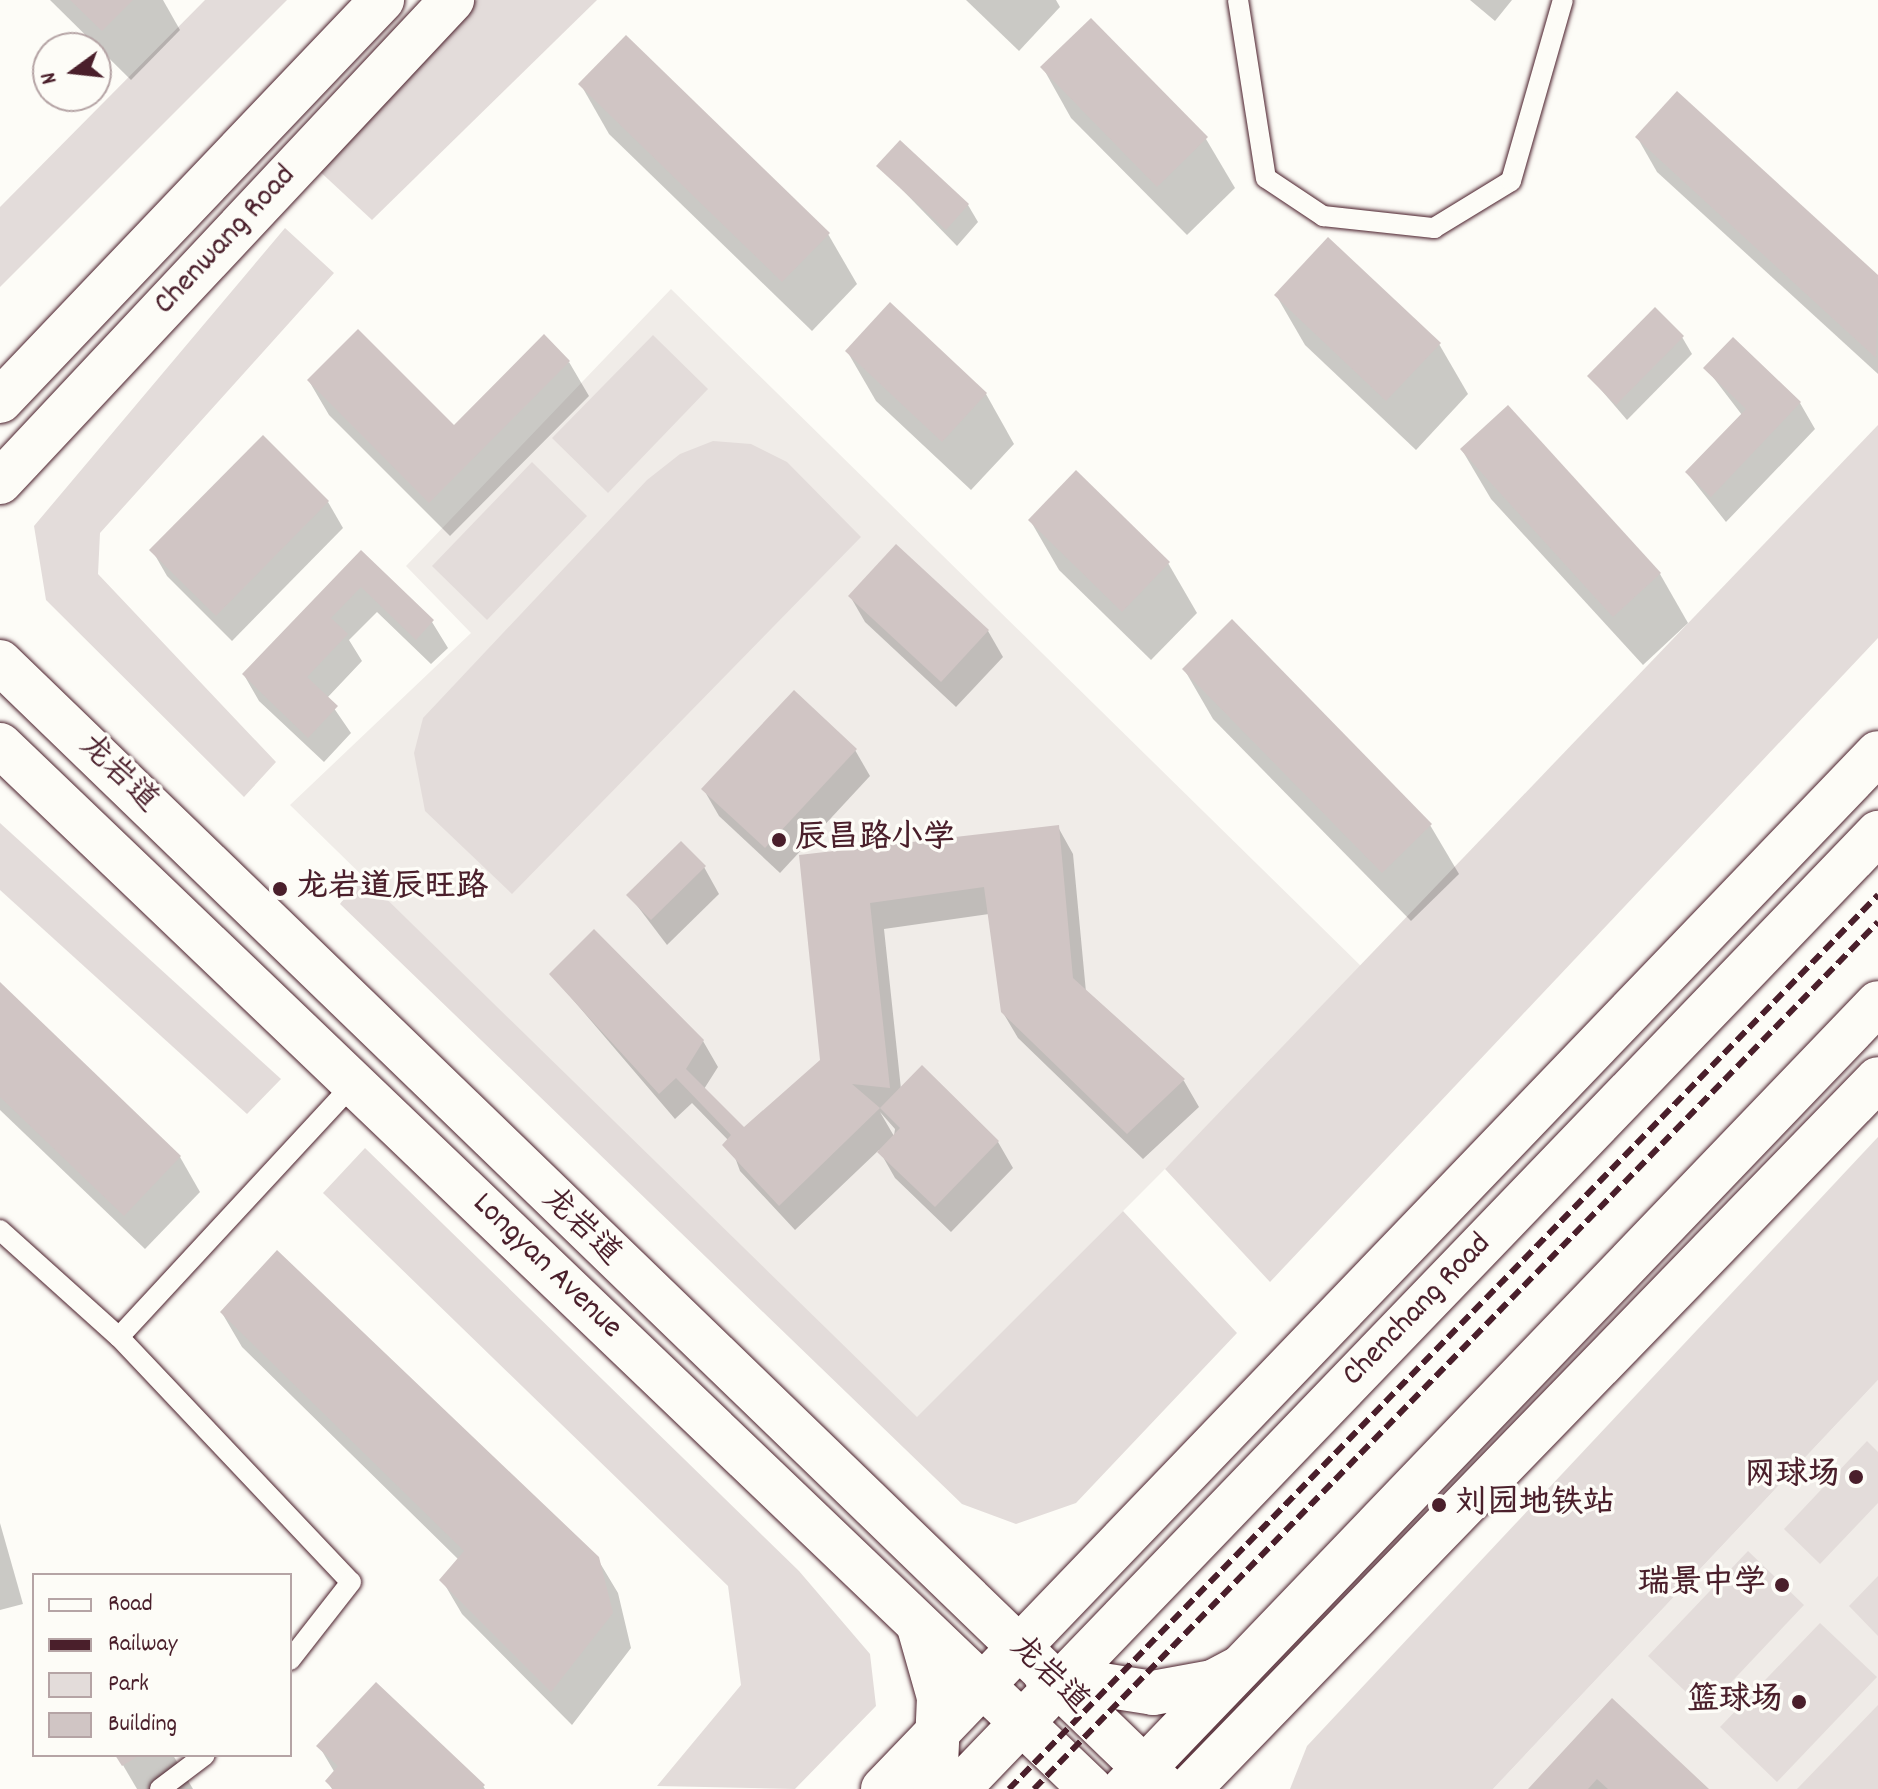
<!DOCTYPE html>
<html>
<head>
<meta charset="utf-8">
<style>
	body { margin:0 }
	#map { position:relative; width:1878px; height:1789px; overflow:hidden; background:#fdfcf7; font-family:Dekko,"LXGW WenKai TC",sans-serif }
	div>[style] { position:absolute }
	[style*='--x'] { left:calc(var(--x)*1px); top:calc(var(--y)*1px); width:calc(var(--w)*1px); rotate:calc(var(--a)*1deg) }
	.built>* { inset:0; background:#f0ece8 }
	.green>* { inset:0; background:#e3dcda }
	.shadow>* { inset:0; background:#0003 }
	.building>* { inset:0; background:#d0c5c4 }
	.roads { filter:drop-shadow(0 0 2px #4a1f2b) drop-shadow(0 0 2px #4a1f2b) }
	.lane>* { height:20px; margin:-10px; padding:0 10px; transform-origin:10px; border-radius:10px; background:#fdfcf7 }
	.secondary>* { height:44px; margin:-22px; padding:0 22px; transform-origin:22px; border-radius:22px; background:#fdfcf7 }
	.primary>* { height:44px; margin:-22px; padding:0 22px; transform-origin:22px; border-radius:22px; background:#fdfcf7 }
	.rail>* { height:6px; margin-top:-3px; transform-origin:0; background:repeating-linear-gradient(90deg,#4a1f2b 0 12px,transparent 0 18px) }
	.dots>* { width:22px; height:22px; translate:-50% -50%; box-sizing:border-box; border:4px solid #fdfcf7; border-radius:50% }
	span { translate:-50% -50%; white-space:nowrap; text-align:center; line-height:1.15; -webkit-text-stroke:7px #fdfcf7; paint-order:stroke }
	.street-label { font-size:32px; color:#4a1f2b }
	.poi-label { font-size:32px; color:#4a1f2b; font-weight:700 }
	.left { translate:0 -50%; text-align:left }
	.right { translate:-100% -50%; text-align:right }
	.legend { position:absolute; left:32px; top:1573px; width:260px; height:184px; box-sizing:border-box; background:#fdfcf7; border:2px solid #b5a4a5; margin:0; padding:10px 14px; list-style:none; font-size:24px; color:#4a1f2b }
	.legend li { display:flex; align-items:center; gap:16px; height:40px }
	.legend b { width:40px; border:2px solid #b5a4a5 }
	.north { position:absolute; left:32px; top:32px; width:80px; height:80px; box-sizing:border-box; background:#fdfcf7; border:2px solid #b5a4a5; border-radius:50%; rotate:255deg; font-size:22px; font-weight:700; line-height:32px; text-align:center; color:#4a1f2b }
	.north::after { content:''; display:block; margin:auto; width:28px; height:36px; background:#4a1f2b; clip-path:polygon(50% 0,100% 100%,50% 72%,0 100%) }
</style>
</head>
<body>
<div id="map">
	<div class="built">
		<i style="clip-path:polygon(671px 289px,1364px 969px,917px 1418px,290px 805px,471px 633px,406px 566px)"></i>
		<i style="clip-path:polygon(1878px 1380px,1878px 1789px,1493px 1789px)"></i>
	</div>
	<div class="green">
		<i style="clip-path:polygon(205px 0,287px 0,0 287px,0 207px)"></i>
		<i style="clip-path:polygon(477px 0,597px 0,372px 220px,315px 167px)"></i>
		<i style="clip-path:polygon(285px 228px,334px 273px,100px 533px,98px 574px,276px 762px,244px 797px,46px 600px,34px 526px)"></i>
		<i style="clip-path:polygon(653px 335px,708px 389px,608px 493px,552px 438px)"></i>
		<i style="clip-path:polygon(1878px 425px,1878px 638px,1270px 1282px,1165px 1169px)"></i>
		<i style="clip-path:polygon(713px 441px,751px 444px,787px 462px,861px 537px,512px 894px,425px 811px,414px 753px,423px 718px,647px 480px,680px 454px)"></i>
		<i style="clip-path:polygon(532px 462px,587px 516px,487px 620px,432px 566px)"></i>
		<i style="clip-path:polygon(0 823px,281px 1079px,247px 1114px,0 890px)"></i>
		<i style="clip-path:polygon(361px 874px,917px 1417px,1123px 1211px,1237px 1333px,1076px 1503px,1016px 1524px,962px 1504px,340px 904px)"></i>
		<i style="clip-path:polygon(1878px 1137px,1878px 1380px,1493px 1789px,1290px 1789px,1307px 1746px)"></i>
		<i style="clip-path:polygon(365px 1148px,799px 1571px,870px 1654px,876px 1706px,795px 1789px,657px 1786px,741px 1685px,728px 1586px,323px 1193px)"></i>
		<i style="clip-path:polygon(1867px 1441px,1878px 1452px,1878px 1503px,1820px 1564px,1784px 1529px)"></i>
		<i style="clip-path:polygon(1748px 1551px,1804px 1605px,1705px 1710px,1648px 1656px)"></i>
		<i style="clip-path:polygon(1878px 1576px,1878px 1636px,1849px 1606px)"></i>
		<i style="clip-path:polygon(1820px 1623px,1877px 1677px,1777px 1782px,1720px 1727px)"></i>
		<i style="clip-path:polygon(1878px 1705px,1878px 1789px,1797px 1789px)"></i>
	</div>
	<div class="shadow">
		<i style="clip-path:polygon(50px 0,163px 0,180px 30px,131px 80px)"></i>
		<i style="clip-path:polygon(966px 0,1056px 0,1060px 7px,1019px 51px)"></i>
		<i style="clip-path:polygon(1470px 0,1512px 0,1495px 21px)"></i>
		<i style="clip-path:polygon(1043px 68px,1206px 139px,1235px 188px,1187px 235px,1071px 118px)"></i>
		<i style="clip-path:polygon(581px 85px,828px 234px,857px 284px,812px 331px,609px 134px)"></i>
		<i style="clip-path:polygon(1677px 93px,1878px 278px,1878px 374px,1657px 172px,1637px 137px)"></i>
		<i style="clip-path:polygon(879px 166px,968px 205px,978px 222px,957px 246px)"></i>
		<i style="clip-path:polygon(1276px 295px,1439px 344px,1468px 394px,1416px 450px,1305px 345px)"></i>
		<i style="clip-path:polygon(1682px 337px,1692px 354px,1627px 420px,1590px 377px)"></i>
		<i style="clip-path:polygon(1733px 339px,1800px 403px,1815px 429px,1726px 522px,1687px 473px,1742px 415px,1706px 368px)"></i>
		<i style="clip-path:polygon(847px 351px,986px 394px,1014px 444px,971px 490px,876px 401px)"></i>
		<i style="clip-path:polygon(569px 362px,589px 396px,450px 536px,329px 415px,309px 381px,454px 428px)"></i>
		<i style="clip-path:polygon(1462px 450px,1660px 574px,1688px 623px,1643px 665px,1491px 499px)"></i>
		<i style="clip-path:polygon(328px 502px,343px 528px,232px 641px,167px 576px,152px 550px)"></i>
		<i style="clip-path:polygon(1030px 520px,1168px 563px,1197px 613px,1151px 660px,1059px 570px)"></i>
		<i style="clip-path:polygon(361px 553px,432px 622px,448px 648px,431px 664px,377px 612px,349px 640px,362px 661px,327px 698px,351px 733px,324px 762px,259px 701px,244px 675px)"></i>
		<i style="clip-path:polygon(850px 596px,988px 631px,1003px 657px,956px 707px,865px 622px)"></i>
		<i style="clip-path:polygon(1184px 669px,1430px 825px,1459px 874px,1411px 921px,1213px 719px)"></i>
		<i style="clip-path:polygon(855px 750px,870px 776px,780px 873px,719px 816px,704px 790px)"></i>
		<i style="clip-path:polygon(evenodd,1058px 827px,1073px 854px,1086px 992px,1184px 1081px,1199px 1107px,1143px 1159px,1018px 1038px,1002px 1011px,989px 914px,884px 929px,901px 1089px,998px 1142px,1013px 1168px,951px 1232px,895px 1178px,879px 1150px,795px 1230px,740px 1171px,729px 1141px,692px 1103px,675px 1119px,551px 974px,703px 1041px,718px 1067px,704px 1089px,744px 1130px,822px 1061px,801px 857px,1058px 827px,880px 1112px,895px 1129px,894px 1136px,880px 1112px)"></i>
		<i style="clip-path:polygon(704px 867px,719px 894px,667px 945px,629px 895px)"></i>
		<i style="clip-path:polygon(0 986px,180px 1157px,200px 1192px,145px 1249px,0 1110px)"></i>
		<i style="clip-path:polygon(222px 1313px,597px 1558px,618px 1593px,631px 1648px,572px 1725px,462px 1614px,442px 1580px,459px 1560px,242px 1347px)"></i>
		<i style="clip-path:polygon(0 1523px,23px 1604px,0 1610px)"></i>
		<i style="clip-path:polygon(1612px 1701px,1706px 1789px,1531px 1789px)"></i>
		<i style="clip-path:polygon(319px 1746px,483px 1786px,485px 1789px,332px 1789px,327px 1781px,335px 1773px)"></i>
		<i style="clip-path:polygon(117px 1755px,173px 1755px,193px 1789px,137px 1789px)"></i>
	</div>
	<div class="building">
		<i style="clip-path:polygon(70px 0,133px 0,102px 31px)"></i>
		<i style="clip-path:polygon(1091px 18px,1208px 137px,1157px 187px,1040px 67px)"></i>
		<i style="clip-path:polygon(626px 35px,830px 233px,782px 282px,578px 84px)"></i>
		<i style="clip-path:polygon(1677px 91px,1878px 275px,1876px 358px,1635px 137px)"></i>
		<i style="clip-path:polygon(900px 140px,969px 204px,946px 230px,876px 166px)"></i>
		<i style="clip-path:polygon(1328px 237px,1441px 343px,1386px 401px,1274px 295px)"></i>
		<i style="clip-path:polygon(890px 302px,987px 393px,942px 442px,845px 351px)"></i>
		<i style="clip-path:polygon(1655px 307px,1684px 336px,1616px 405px,1587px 376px)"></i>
		<i style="clip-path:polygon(358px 329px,454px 425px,544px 334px,570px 361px,429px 503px,307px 380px)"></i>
		<i style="clip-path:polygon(1733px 337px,1801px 402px,1711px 497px,1685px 472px,1746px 409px,1703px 368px)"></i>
		<i style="clip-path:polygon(1508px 405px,1661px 573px,1613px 617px,1460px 449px)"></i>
		<i style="clip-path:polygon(263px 435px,329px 501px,216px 616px,149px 550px)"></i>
		<i style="clip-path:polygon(1076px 470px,1170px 562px,1122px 612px,1028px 520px)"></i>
		<i style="clip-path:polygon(896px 544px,989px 630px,941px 682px,848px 596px)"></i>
		<i style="clip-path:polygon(361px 550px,434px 620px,416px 640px,361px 587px,331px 618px,348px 634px,307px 677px,338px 706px,308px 738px,242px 674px)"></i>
		<i style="clip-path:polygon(1232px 619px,1432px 824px,1382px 873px,1182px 669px)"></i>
		<i style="clip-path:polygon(794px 690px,857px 749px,765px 848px,701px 789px)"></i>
		<i style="clip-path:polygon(1059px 825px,1073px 978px,1185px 1079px,1127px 1134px,1001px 1012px,984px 887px,870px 903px,890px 1088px,852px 1084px,880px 1108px,779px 1206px,722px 1145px,731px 1135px,676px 1078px,659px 1094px,549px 974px,594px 929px,704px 1040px,686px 1069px,744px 1127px,820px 1060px,799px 855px)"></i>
		<i style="clip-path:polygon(681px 841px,706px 866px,651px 920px,626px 895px)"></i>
		<i style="clip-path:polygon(0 982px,181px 1156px,124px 1216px,0 1097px)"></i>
		<i style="clip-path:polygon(922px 1065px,999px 1141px,935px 1207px,877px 1152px,900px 1128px,880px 1108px)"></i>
		<i style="clip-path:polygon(277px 1250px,599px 1557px,613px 1613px,551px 1692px,439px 1580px,464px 1551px,220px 1312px)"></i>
		<i style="clip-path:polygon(376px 1682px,485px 1785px,481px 1789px,333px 1789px,325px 1781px,338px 1766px,316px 1746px)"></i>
		<i style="clip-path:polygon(1612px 1698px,1709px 1789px,1608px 1789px,1597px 1779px,1588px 1789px,1528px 1789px)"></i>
		<i style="clip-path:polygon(115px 1755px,140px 1755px,122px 1766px)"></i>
	</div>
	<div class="roads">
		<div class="lane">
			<i style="--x:1238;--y:0;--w:180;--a:81.1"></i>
			<i style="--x:1266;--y:178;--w:69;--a:33.7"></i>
			<i style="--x:1323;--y:216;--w:112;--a:6.2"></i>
			<i style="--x:1434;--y:228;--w:90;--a:-31.4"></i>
			<i style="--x:1511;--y:181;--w:188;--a:-74"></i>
			<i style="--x:0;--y:1230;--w:160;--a:42"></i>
			<i style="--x:119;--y:1337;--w:337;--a:46.6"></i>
			<i style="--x:351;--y:1582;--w:99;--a:128"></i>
			<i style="--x:119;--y:1337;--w:346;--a:-47.2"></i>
			<i style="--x:160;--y:1789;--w:56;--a:-37.1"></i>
		</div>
		<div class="secondary">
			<i style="--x:0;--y:401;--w:554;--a:-46.39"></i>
			<i style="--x:0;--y:482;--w:661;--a:-46.84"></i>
			<i style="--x:0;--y:662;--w:1622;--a:44.03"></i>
			<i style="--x:0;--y:745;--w:1510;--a:43.74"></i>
			<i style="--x:919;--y:1627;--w:73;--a:74.1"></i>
			<i style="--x:939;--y:1697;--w:92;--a:92.5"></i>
			<i style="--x:1046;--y:1676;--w:108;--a:9"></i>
			<i style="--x:1153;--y:1693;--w:61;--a:-10.4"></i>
			<i style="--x:1213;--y:1682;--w:30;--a:-28"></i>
		</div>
		<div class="primary">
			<i style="--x:883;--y:1789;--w:1436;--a:-46.16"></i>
			<i style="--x:958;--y:1789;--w:1327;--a:-46.1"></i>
			<i style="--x:1124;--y:1789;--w:1089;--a:-46.19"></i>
			<i style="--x:1189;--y:1789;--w:989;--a:-45.86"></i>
		</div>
	</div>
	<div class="rail">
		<i style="--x:1009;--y:1789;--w:1247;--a:-45.81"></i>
		<i style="--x:1034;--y:1789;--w:1210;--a:-45.77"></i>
	</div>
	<div class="dots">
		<i style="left:779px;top:840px;background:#4a1f2b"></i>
		<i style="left:280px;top:889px;background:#4a1f2b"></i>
		<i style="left:1856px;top:1477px;background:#4a1f2b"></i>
		<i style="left:1439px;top:1505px;background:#4a1f2b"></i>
		<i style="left:1782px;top:1585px;background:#4a1f2b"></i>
		<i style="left:1799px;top:1702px;background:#4a1f2b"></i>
	</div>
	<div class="street-label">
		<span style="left:226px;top:241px;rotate:-47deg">Chenwang Road</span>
		<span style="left:117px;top:775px;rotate:44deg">龙岩道</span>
		<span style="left:580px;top:1228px;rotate:44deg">龙岩道</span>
		<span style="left:546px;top:1267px;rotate:44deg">Longyan Avenue</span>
		<span style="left:1418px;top:1311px;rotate:-46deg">Chenchang Road</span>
		<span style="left:1048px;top:1676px;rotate:44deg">龙岩道</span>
	</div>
	<div class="poi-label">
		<span class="left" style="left:795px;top:840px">辰昌路小学</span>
		<span class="left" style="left:296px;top:889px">龙岩道辰旺路</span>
		<span class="right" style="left:1840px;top:1477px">网球场</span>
		<span class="left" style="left:1455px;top:1505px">刘园地铁站</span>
		<span class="right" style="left:1766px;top:1585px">瑞景中学</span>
		<span class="right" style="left:1783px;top:1702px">篮球场</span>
	</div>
	<ul class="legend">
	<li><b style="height:10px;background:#fdfcf7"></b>Road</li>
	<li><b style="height:10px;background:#4a1f2b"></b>Railway</li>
	<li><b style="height:22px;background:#e3dcda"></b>Park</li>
	<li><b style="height:22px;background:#d0c5c4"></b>Building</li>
	</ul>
	<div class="north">N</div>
</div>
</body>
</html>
